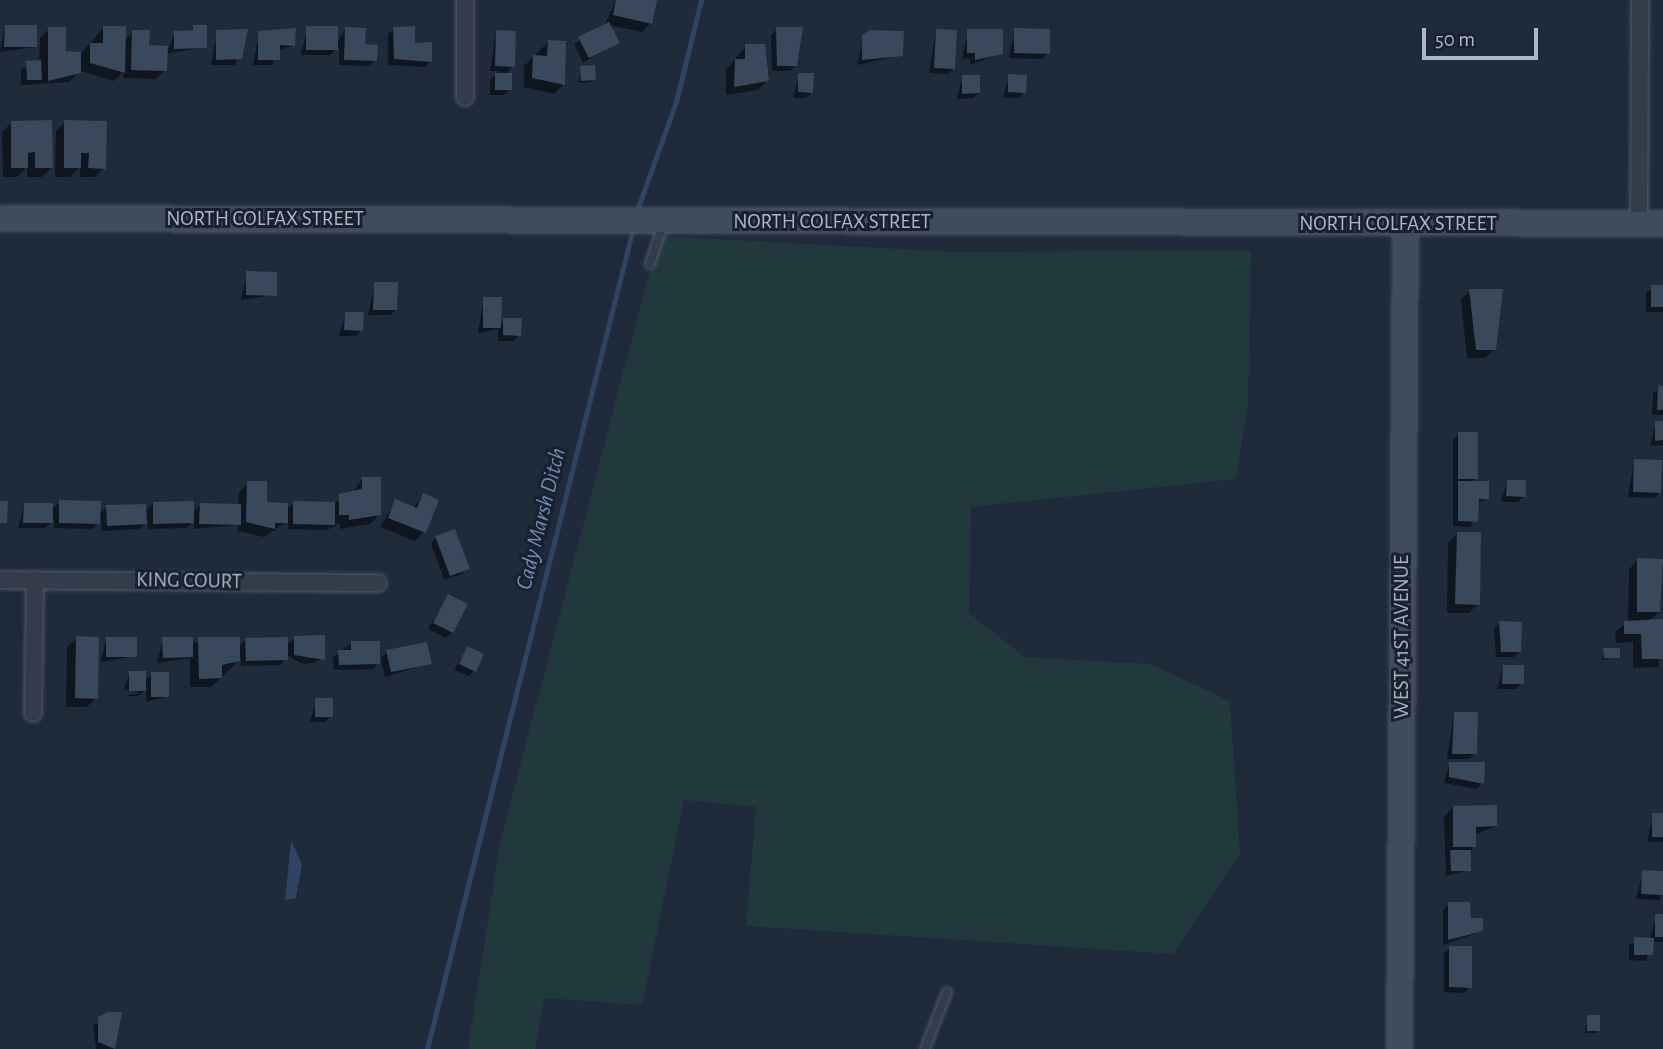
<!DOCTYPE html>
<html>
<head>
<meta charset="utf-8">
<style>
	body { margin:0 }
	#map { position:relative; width:1663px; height:1049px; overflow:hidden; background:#1f2a3b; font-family:"Alegreya Sans",sans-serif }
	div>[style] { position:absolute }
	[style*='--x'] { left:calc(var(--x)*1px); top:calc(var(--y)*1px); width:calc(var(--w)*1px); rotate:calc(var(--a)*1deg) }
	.green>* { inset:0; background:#21383c }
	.water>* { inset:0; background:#2f4362 }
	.shadow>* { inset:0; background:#0007 }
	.stream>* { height:4.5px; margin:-2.25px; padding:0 2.25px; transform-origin:2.25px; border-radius:2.25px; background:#2f4362 }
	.building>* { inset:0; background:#3a485b }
	.roads { filter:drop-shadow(0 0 2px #505969) drop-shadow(0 0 2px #505969) }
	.lane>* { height:8px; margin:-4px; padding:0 4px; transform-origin:4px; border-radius:4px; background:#333c4b }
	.street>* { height:16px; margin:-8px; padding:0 8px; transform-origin:8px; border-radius:8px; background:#333c4b }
	.secondary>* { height:23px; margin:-11.5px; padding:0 11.5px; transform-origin:11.5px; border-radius:11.5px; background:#404b5e }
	span { translate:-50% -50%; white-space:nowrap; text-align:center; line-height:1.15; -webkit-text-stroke:6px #18212f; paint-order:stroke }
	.street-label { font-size:21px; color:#adb6c7 }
	.water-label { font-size:23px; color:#738cb2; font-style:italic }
	.scale { position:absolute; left:1422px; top:28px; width:116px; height:32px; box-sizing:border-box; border:4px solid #adb6c7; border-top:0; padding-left:9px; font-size:21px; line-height:24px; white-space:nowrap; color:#adb6c7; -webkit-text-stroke:5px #18212f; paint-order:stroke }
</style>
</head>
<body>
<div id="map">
	<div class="green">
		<i style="clip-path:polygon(659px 236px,958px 252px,1251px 250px,1248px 405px,1236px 479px,971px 507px,969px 613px,1025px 657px,1151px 664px,1230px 701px,1240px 854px,1173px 954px,746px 926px,756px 807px,684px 800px,642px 1005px,544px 998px,535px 1049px,468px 1049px,500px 843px)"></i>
	</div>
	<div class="water">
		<i style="clip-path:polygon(291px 840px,302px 864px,296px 898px,285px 900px)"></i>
	</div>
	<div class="shadow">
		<i style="clip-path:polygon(616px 0,655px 0,651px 23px,642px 32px,609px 25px,618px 42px,583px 63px,574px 44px,604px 26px)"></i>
		<i style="clip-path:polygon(5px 26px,35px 47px,0 52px)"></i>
		<i style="clip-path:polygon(104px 27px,124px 41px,133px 32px,148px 47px,169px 48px,175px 32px,205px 27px,205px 47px,166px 54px,165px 70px,156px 79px,123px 78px,123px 72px,114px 81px,80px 71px,69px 82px,21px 85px,21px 69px,39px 62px,40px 38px,49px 29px,64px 53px,79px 56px)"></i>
		<i style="clip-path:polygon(307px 28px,336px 44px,345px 29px,375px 60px,370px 66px,339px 65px,339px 46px,330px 55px,301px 55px)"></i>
		<i style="clip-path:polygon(394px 29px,430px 62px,425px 67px,388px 65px,388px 34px)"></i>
		<i style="clip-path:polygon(777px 29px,796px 65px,790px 71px,772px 71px,771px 35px)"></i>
		<i style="clip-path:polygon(1015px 30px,1048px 53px,1042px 59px,1009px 58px)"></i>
		<i style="clip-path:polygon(247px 31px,235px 65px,211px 65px,217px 32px)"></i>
		<i style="clip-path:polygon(936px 31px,954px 68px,948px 74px,929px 73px)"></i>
		<i style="clip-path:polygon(968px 31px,1001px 53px,970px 65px,970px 59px,962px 58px)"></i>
		<i style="clip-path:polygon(259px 32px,294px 45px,278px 51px,272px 65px,253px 65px)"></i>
		<i style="clip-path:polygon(496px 32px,513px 66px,505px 75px,510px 89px,504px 95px,490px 95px,490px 80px,499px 71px,490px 71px)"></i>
		<i style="clip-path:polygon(864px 36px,902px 55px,857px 65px)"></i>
		<i style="clip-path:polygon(548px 42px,564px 42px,563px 85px,554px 94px,524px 87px,524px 66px)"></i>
		<i style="clip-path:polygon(746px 46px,767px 81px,758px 90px,726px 95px,726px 70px)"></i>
		<i style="clip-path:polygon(581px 68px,594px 80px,592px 82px,579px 83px)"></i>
		<i style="clip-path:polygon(799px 75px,812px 92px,806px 98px,793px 98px)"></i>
		<i style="clip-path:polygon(1009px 76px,1025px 92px,1019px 98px,1003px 98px)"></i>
		<i style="clip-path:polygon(962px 77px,979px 93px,973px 98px,957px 99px)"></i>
		<i style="clip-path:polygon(65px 122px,104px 168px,95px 177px,80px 177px,80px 167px,70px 177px,55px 177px,56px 131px)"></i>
		<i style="clip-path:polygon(11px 123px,51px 168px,42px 177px,27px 177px,27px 167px,17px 177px,3px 177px,2px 132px)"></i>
		<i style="clip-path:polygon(247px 273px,275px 295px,241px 300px)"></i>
		<i style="clip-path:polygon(375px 283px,396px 310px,390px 315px,368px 315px)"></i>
		<i style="clip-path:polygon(1663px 286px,1663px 312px,1646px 312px,1646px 292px)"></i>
		<i style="clip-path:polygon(1470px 291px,1495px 349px,1485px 358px,1467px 358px,1461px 300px)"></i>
		<i style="clip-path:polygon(484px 298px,499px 324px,504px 320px,519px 335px,514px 341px,498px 341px,498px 329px,478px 333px)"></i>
		<i style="clip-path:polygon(346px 313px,362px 330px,356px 336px,339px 336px)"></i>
		<i style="clip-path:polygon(1663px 387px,1663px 415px,1652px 415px,1653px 393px)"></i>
		<i style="clip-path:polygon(1656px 423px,1663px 423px,1663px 445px,1650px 446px)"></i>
		<i style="clip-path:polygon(1459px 434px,1476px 478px,1471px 483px,1487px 498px,1477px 504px,1471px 527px,1453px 526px,1453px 440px)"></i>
		<i style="clip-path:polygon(1634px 461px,1660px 492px,1654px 498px,1628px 497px)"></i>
		<i style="clip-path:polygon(362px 479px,380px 514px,370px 524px,340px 529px,340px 523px,327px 530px,288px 529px,288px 521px,264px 537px,238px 531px,238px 525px,194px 529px,194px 521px,187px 528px,148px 529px,148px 521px,140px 529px,102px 531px,101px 520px,92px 529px,54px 528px,54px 519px,45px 528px,18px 528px,24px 505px,51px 510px,60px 502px,98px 515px,107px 507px,145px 512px,153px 503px,192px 513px,200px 505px,238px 506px,239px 492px,248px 483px,265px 504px,286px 510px,294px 503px,332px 504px,353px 493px)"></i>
		<i style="clip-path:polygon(1507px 481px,1524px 496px,1518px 502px,1501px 502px)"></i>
		<i style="clip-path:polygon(423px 495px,424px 532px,415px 541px,380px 527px,396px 501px,413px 508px)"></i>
		<i style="clip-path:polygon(1457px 534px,1478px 604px,1469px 613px,1447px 613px,1448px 543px)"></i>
		<i style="clip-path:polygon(436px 537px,467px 568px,462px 574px,444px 580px,431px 543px)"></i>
		<i style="clip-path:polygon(1638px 560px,1663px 561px,1659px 612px,1648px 622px,1663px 621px,1658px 667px,1633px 668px,1633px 642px,1616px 643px,1615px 632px,1628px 622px,1629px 569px)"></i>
		<i style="clip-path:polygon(448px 596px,452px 632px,446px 638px,428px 629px)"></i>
		<i style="clip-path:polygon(1499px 623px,1520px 651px,1514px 657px,1496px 657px,1494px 629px)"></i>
		<i style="clip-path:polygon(77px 638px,96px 698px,87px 707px,66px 707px,67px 647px)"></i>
		<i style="clip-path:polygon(295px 638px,323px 659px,304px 665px,289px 656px,280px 665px,241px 666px,241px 658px,211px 687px,190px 687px,190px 658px,157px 663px,163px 639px,238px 647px,246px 639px,286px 646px)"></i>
		<i style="clip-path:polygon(106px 639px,136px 656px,101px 662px)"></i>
		<i style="clip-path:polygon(352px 643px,378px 663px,373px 669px,334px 670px,333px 657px)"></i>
		<i style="clip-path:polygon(467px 649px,474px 670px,469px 676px,454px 670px)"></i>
		<i style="clip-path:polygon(1604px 650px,1618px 657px,1602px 660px)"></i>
		<i style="clip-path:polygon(387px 652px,430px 663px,385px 677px,381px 658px)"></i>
		<i style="clip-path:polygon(1503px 667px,1522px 683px,1516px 689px,1497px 689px)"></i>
		<i style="clip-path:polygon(130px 673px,144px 681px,152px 674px,168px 696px,146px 702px,146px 689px,139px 696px,124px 696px,141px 693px,124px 689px)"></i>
		<i style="clip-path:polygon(316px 700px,331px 716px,325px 722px,310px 722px)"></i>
		<i style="clip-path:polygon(1454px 713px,1475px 753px,1469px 759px,1447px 759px)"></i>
		<i style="clip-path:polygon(1450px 763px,1482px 783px,1477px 789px,1444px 783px)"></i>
		<i style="clip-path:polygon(1453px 807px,1496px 826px,1474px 835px,1469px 870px,1446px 876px,1444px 817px)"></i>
		<i style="clip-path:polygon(1653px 815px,1663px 815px,1663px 842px,1647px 842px)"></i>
		<i style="clip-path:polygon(1643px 872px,1663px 873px,1660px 900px,1636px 899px)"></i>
		<i style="clip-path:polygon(1449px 904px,1469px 920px,1482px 931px,1443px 945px,1443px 910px)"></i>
		<i style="clip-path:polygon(1656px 916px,1663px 916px,1663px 942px,1652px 942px,1646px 961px,1629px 960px,1629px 945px,1650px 939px)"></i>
		<i style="clip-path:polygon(1450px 948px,1470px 987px,1464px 993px,1444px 992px,1444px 953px)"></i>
		<i style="clip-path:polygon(120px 1015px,115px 1049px,96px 1049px,93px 1025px)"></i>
		<i style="clip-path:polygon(1587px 1017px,1599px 1030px,1596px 1033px,1585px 1033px)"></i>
	</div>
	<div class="stream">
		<i style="--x:636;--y:213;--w:118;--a:-70.2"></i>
		<i style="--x:676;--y:102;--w:105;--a:-76.2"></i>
		<i style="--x:427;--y:1049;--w:846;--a:-75.91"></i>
	</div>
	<div class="building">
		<i style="clip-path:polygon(616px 0,657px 0,652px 24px,613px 15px)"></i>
		<i style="clip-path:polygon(609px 22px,620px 43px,589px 58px,578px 37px)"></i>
		<i style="clip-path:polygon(5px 25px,37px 25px,37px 47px,4px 47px)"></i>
		<i style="clip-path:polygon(193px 25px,207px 25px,207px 48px,174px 49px,174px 31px,193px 30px)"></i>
		<i style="clip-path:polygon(103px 26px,126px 26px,125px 73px,90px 63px,90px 43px,103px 43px)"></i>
		<i style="clip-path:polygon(306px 26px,338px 26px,338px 50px,306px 50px)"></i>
		<i style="clip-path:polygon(415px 26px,415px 43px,432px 42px,432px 62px,394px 59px,393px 27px)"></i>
		<i style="clip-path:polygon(48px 27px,66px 27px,66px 51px,81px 52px,81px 73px,48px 81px)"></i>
		<i style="clip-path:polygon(345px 27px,366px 28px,365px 44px,378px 45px,377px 61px,344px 60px)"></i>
		<i style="clip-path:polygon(776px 27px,803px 27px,797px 66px,777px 66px)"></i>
		<i style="clip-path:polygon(296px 28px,295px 46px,280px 45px,280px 60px,258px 60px,258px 31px)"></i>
		<i style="clip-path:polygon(1014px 28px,1050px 29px,1050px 54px,1014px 53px)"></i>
		<i style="clip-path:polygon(248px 29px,242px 59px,216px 60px,216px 30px)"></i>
		<i style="clip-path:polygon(936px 29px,957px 30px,955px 69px,934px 68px)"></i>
		<i style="clip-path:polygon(967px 29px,1003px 29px,1003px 54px,975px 60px,975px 53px,967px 53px)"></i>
		<i style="clip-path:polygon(132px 30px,150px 30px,149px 45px,168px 46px,167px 71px,131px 70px)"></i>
		<i style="clip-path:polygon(496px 30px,516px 31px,515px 67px,495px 66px)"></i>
		<i style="clip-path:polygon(870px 30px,904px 31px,903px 56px,862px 60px,862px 35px)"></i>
		<i style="clip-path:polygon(548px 40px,566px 41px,565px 85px,532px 78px,533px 55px,547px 56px)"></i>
		<i style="clip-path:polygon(745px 44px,765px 44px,769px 81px,734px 87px,735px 59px,745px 59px)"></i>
		<i style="clip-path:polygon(41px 60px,42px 80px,27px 80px,26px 61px)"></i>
		<i style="clip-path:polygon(595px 65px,596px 80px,581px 81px,580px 66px)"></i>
		<i style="clip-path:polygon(495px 73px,512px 73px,512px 90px,495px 90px)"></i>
		<i style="clip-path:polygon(798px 73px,814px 73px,813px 93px,798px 92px)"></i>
		<i style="clip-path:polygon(1008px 74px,1027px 75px,1026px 93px,1008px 92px)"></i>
		<i style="clip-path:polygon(962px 75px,980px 75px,980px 93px,962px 94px)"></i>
		<i style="clip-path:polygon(52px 120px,53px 168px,35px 168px,35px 152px,28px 153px,28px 168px,11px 168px,11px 121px)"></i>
		<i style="clip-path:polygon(64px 120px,107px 121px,106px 169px,88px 168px,89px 153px,81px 153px,81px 168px,64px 168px)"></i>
		<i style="clip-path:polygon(246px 271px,277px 272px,277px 296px,246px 295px)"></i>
		<i style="clip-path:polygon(374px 282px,398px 282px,397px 310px,373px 310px)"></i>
		<i style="clip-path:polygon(1651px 285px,1663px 285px,1663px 307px,1651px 307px)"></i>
		<i style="clip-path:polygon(1469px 289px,1503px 289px,1496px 350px,1476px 350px)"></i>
		<i style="clip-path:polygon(483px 297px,502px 297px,501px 328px,483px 328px)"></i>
		<i style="clip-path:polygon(345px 312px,364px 312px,363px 331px,344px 330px)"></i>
		<i style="clip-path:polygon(503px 318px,522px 318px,521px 336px,503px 335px)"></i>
		<i style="clip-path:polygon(1658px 385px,1663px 386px,1663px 410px,1657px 410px)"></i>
		<i style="clip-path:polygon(1655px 421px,1663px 421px,1663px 440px,1655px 441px)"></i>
		<i style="clip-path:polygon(1458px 432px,1478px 432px,1478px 479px,1458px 479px)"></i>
		<i style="clip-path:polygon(1634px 459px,1662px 460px,1661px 493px,1633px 492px)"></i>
		<i style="clip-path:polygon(362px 477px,381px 477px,381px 515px,349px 520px,349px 515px,339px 515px,339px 494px,362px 489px)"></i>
		<i style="clip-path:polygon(1507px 480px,1526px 480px,1526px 497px,1506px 496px)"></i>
		<i style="clip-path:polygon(247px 481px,267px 481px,267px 502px,288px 503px,288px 523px,275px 523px,275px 529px,246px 522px)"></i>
		<i style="clip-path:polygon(1458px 481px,1489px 481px,1489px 499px,1479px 499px,1478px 522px,1458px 521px)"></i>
		<i style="clip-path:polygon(423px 493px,439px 500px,426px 533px,388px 518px,395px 499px,417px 508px)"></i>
		<i style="clip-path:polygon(59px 500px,101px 501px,100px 524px,59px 523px)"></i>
		<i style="clip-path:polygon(0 501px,8px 501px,7px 523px,0 523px)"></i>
		<i style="clip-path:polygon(194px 501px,194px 523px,153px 524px,153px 502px)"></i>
		<i style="clip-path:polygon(293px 501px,335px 502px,335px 525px,293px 524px)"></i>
		<i style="clip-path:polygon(24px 503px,53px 503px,53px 523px,23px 523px)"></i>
		<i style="clip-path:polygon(200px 503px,241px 504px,241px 525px,199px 524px)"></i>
		<i style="clip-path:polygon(146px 504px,147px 524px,107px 526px,106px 505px)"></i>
		<i style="clip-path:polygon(455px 529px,470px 569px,450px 576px,435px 536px)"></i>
		<i style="clip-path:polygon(1457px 532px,1481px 532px,1480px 605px,1455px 604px)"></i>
		<i style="clip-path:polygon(1637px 558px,1663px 559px,1660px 612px,1637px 612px)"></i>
		<i style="clip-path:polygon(448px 594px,468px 604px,453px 633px,433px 623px)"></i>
		<i style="clip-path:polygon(1663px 619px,1663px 659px,1642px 659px,1641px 634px,1624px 634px,1624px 621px)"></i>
		<i style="clip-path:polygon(1499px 621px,1522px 622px,1521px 652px,1501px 652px)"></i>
		<i style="clip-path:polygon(325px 635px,325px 660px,294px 655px,294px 636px)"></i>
		<i style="clip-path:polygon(76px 636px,99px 637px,98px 699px,75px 698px)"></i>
		<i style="clip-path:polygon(106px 637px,137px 637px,137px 657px,106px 657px)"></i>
		<i style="clip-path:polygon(162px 637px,193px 637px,193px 657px,163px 658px)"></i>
		<i style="clip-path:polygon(198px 637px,240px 637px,240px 661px,222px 665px,222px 678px,199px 679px)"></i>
		<i style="clip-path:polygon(288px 637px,288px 660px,246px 661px,245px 638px)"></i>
		<i style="clip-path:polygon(351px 641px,380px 641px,380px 664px,339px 665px,338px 650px,351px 650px)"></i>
		<i style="clip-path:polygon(427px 642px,432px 664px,391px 672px,386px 650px)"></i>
		<i style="clip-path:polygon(467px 646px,484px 654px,476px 672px,459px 664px)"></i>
		<i style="clip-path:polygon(1603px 648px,1620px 648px,1620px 658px,1604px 658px)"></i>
		<i style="clip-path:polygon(1503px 665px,1524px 665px,1524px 684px,1502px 684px)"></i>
		<i style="clip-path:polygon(129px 671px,146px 671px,146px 691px,129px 691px)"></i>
		<i style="clip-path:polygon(151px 672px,169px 672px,169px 697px,151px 697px)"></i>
		<i style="clip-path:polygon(315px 698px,333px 698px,333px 717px,315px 717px)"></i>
		<i style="clip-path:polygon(1454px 712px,1478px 712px,1477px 754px,1452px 754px)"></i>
		<i style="clip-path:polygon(1449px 762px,1485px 762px,1484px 784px,1449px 777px)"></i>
		<i style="clip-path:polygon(1497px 805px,1497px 826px,1476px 827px,1476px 847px,1453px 847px,1453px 806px)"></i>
		<i style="clip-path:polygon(1652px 813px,1663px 813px,1663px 837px,1652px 837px)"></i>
		<i style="clip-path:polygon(1450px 850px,1471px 850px,1471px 871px,1451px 871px)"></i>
		<i style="clip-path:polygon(1642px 870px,1663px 871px,1663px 895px,1641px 894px)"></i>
		<i style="clip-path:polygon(1448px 902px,1470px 902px,1471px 918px,1483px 918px,1483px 931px,1448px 940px)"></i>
		<i style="clip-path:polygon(1655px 914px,1663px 914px,1663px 937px,1655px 937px)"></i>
		<i style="clip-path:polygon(1634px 937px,1654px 938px,1653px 955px,1634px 955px)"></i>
		<i style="clip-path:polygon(1449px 946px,1472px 946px,1472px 988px,1449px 987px)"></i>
		<i style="clip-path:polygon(108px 1012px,122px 1012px,115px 1049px,98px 1042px,98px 1017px)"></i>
		<i style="clip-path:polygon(1587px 1015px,1600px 1015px,1600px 1031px,1587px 1031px)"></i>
	</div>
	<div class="roads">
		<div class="lane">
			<i style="--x:650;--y:264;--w:44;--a:-71.6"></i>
			<i style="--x:925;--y:1049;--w:61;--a:-68.9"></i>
		</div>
		<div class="street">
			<i style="--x:465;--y:97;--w:97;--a:-90"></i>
			<i style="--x:1639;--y:223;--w:223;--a:-89.7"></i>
			<i style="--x:0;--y:580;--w:378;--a:0.5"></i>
			<i style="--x:33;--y:713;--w:133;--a:-89.1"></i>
		</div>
		<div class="secondary">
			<i style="--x:0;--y:218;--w:1663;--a:0.17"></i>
			<i style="--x:1399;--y:1049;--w:825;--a:-89.58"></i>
		</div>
	</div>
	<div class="street-label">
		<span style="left:265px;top:219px">NORTH COLFAX STREET</span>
		<span style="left:832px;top:222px">NORTH COLFAX STREET</span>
		<span style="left:1398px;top:224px">NORTH COLFAX STREET</span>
		<span style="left:189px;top:581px;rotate:1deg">KING COURT</span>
		<span style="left:1402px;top:637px;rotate:-90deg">WEST 41ST AVENUE</span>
	</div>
	<div class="water-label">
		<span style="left:542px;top:519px;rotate:-76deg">Cady Marsh Ditch</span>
	</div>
	<div class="scale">50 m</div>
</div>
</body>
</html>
